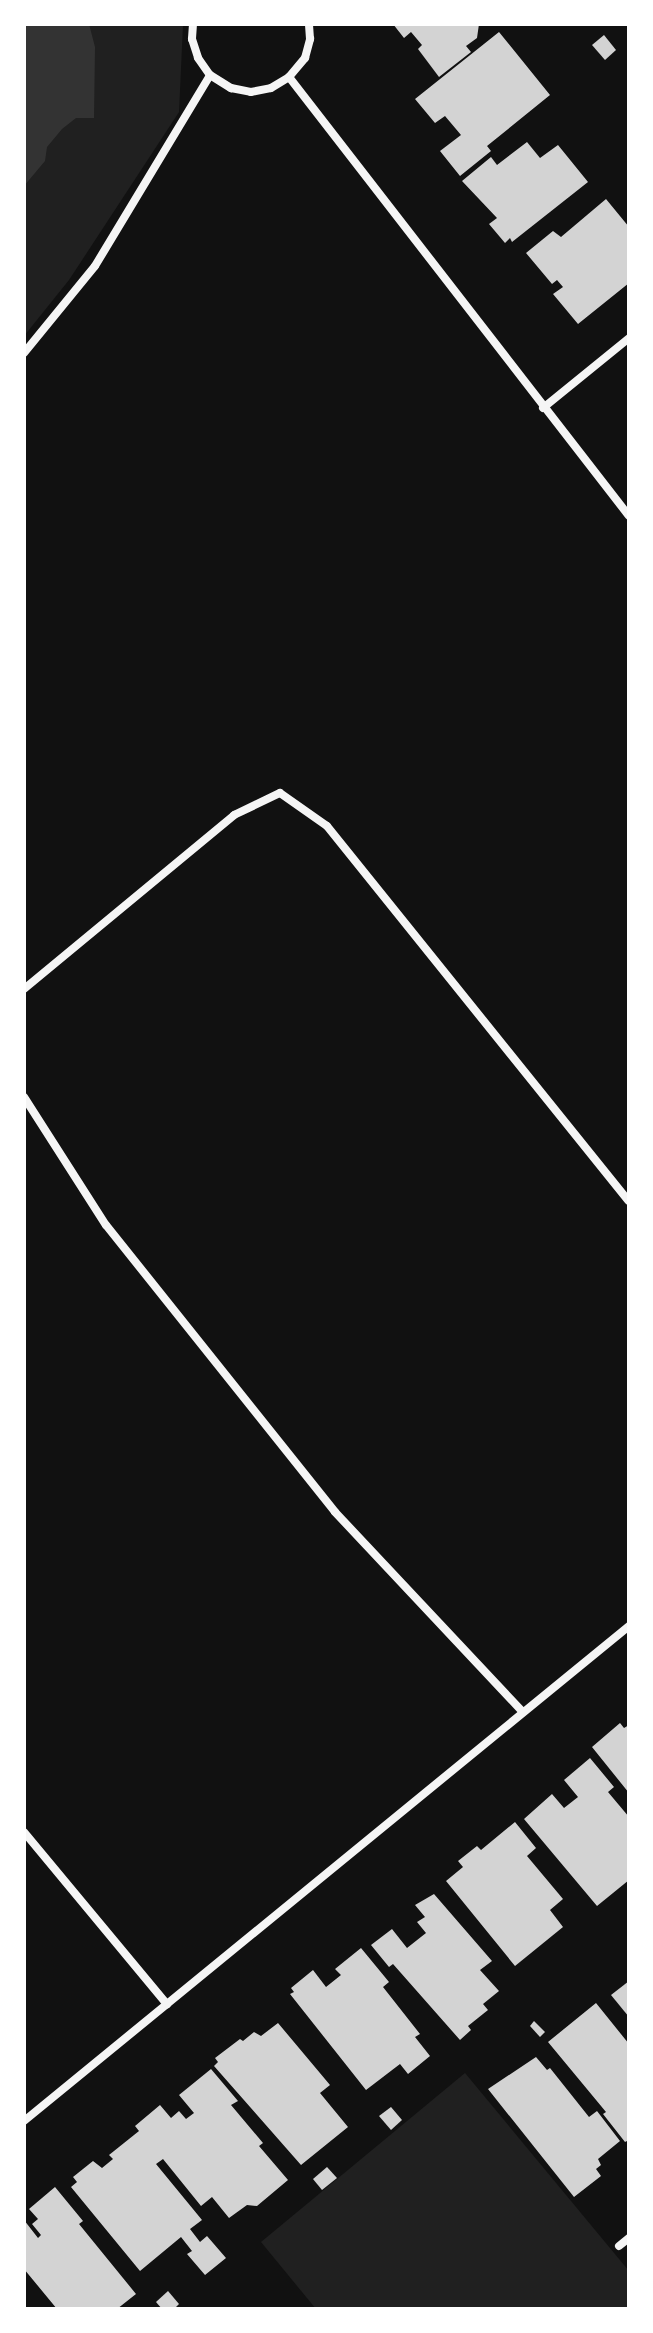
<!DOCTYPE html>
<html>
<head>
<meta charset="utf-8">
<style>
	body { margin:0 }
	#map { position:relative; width:653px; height:2333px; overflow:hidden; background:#111; font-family:"Space Grotesk",sans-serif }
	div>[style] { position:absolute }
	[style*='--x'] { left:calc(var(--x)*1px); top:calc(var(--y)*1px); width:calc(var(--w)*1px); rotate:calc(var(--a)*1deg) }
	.green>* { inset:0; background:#202020 }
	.water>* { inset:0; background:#333 }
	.building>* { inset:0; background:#d3d3d3 }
	.minor>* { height:8px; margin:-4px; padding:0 4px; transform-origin:4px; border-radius:4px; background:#f5f5f5 }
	span { translate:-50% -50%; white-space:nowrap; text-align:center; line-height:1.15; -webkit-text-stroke:8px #fff; paint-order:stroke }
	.frame { position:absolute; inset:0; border:26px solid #fff; pointer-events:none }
</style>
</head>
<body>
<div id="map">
	<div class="green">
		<i style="clip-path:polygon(24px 24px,183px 24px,179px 112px,69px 280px,24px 336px)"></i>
		<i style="clip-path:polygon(465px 2073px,629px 2271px,629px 2309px,316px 2309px,261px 2242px)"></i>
	</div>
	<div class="water">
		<i style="clip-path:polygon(24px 24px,89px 24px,95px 47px,94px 118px,76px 118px,62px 129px,47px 147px,45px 161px,24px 186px)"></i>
	</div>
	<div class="building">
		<i style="clip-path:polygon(393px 24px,479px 24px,477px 38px,466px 46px,471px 52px,439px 77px,418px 49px,422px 45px,411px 32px,404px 38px)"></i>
		<i style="clip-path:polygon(499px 32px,550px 95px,487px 146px,491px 151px,460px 176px,440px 151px,461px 135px,445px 116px,435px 123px,415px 99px)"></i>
		<i style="clip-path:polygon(604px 35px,616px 50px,605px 60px,592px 45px)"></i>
		<i style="clip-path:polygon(527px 142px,540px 158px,558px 145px,588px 182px,512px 242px,510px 238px,505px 243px,489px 224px,497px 218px,462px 181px,491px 157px,497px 165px)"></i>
		<i style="clip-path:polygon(606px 199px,629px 227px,629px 283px,578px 324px,553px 294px,563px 287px,557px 280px,552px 284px,526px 253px,553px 231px,561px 237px)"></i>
		<i style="clip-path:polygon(620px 1723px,624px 1728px,629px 1725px,629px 1793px,592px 1747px)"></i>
		<i style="clip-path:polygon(590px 1758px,614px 1787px,608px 1792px,629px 1817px,629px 1880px,597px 1906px,524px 1819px,552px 1794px,564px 1808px,578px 1797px,564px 1780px)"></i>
		<i style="clip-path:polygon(515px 1822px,536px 1848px,527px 1856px,563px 1899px,550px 1910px,563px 1927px,515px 1966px,446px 1881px,463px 1867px,458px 1861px,477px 1846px,481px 1850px)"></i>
		<i style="clip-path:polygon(434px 1894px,492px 1961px,480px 1970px,499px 1991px,483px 2004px,488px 2010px,468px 2026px,471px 2030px,460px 2040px,393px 1964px,389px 1967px,371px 1945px,392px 1929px,407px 1948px,426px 1933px,417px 1922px,425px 1917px,415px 1905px)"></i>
		<i style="clip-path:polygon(361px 1948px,389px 1982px,383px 1987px,420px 2034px,415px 2037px,430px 2056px,408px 2074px,400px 2064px,366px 2090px,290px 1994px,294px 1992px,291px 1988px,313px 1970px,326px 1987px,341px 1975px,335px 1969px)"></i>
		<i style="clip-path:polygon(629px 1981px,629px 2017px,611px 1995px)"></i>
		<i style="clip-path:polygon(596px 2003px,629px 2044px,629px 2140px,625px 2142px,603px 2114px,606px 2112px,548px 2042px)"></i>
		<i style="clip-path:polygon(534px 2021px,545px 2032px,540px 2037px,530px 2026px)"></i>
		<i style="clip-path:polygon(278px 2023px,330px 2085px,320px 2093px,348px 2127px,301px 2165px,214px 2066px,218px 2062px,215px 2058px,240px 2039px,243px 2041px,254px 2032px,261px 2036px)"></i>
		<i style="clip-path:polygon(536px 2057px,547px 2070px,550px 2068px,589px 2117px,597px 2111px,620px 2141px,598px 2159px,601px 2165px,596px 2169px,601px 2176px,574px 2197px,488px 2089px)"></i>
		<i style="clip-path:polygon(211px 2069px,238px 2101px,231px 2105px,263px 2143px,259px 2146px,288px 2180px,257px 2206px,247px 2205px,229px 2218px,212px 2197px,201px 2206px,163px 2159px,156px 2164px,202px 2220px,190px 2229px,200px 2242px,207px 2236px,226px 2258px,205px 2275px,187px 2254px,192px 2251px,181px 2237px,140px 2271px,71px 2187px,77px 2182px,73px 2177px,93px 2161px,102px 2168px,113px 2159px,109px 2155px,139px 2131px,135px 2126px,160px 2105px,171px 2118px,179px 2111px,186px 2119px,194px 2113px,179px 2095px)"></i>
		<i style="clip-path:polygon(391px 2107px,402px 2120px,391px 2130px,379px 2116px)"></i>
		<i style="clip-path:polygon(327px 2167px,337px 2178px,322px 2190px,313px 2179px)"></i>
		<i style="clip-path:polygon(55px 2187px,83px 2221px,79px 2224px,136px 2294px,117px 2309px,57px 2309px,24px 2269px,24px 2220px,38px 2238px,41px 2235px,32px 2224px,38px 2219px,29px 2209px)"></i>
		<i style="clip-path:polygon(168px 2291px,179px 2304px,174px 2309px,162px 2309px,156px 2302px)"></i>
	</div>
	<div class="minor">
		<i style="--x:193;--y:24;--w:15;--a:94"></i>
		<i style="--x:192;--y:39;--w:20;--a:72"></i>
		<i style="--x:198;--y:58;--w:21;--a:55"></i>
		<i style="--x:210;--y:75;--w:25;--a:32"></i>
		<i style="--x:231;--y:88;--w:20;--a:11"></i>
		<i style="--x:251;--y:92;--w:20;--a:-11"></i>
		<i style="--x:271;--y:88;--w:21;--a:-31"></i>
		<i style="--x:289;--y:77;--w:25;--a:-50"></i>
		<i style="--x:305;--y:58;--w:20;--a:-75"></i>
		<i style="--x:310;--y:39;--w:15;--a:-94"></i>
		<i style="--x:289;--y:77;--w:555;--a:52.24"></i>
		<i style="--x:24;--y:353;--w:112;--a:-50.8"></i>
		<i style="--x:95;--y:266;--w:223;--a:-58.9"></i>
		<i style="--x:543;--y:408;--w:111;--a:-39.1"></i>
		<i style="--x:24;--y:989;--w:273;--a:-39.6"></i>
		<i style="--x:234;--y:815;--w:51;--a:-25.6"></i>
		<i style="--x:280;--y:793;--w:57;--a:35.1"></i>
		<i style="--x:327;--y:826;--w:481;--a:51.2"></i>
		<i style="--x:24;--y:1097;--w:152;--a:57.4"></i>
		<i style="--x:106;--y:1225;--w:367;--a:51.4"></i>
		<i style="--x:335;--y:1512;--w:274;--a:46.8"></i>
		<i style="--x:24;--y:1832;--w:224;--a:50.3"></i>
		<i style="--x:24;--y:2121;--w:782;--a:-39.29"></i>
		<i style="--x:619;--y:2246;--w:13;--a:-39"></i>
	</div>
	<div class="frame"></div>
</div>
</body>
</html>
